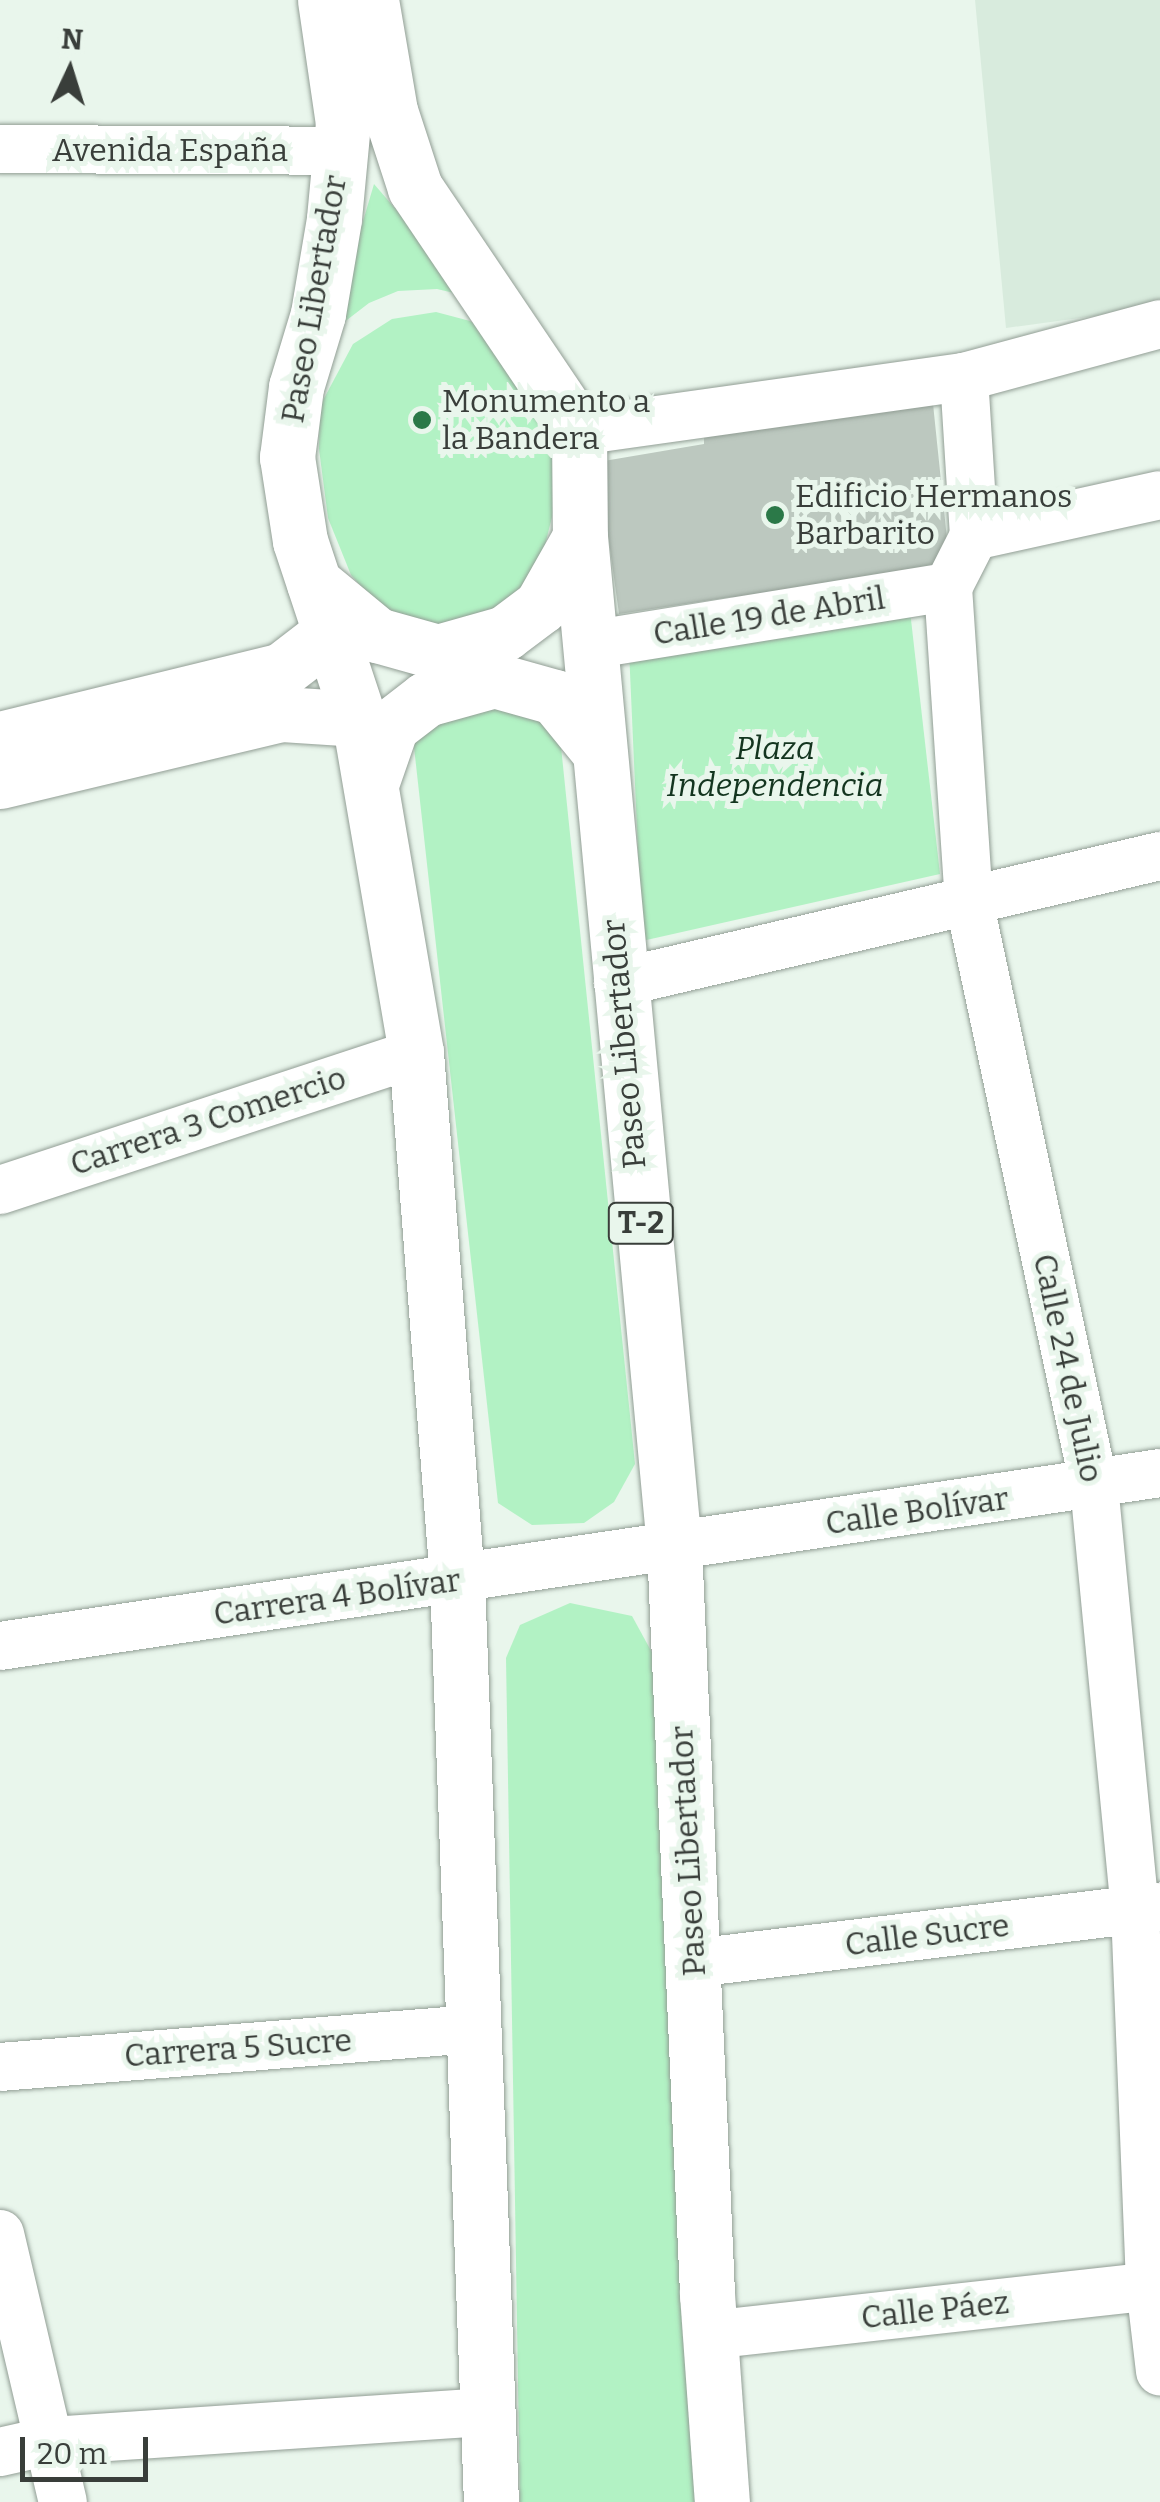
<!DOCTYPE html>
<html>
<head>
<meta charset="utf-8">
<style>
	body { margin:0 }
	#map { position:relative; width:1160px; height:2502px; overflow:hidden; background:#e9f6ec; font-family:Bitter,serif }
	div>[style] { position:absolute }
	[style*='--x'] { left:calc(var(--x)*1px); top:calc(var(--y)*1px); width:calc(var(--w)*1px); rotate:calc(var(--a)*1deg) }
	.built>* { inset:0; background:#d8ebdd }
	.green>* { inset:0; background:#b2f2c4 }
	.building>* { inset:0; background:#bcc8bf }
	.roads { filter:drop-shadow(0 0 2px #929e95) drop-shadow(0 0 2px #929e95) }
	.minor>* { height:48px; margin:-24px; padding:0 24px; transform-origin:24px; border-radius:24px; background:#fff }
	.secondary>* { height:55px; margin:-27.5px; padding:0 27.5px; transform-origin:27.5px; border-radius:27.5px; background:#fff }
	.trunk>* { height:55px; margin:-27.5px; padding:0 27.5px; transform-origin:27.5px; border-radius:27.5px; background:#fff }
	.dots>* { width:28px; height:28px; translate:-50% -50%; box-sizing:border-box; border:5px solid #e9f6ec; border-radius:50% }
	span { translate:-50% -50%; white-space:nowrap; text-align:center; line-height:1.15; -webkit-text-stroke:10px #e9f6ec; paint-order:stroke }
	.shield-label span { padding:2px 8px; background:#e9f6ec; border:2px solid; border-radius:8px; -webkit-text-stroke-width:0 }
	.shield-label { font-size:30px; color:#393e3a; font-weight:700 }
	.street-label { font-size:32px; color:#393e3a }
	.poi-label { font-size:32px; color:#393e3a }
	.left { translate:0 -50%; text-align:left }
	.park-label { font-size:32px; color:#13351f; font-style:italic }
	.north { position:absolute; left:20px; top:20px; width:100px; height:100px; -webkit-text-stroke:8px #e9f6ec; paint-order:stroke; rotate:4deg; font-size:28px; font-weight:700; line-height:40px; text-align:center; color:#393e3a }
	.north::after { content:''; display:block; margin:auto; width:35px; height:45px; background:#393e3a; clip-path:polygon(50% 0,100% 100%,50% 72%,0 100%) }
	.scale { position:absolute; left:20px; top:2437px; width:128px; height:45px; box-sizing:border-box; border:5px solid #393e3a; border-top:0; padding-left:12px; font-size:30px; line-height:35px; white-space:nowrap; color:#393e3a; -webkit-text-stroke:8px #e9f6ec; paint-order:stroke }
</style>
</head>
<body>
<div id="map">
	<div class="built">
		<i style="clip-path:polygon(975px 0,1160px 0,1160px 307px,1006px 328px)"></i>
	</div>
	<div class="green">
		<i style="clip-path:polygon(374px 184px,471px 297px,437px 289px,398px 291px,369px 303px,330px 333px)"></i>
		<i style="clip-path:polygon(436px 312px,470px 321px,494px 335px,531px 385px,550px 439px,554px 468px,553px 513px,534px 589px,459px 632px,382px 610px,351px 575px,328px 518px,319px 449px,320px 406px,353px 344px,392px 319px)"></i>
		<i style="clip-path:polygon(909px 602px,940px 874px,642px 941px,629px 650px)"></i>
		<i style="clip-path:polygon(481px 700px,527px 708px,560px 737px,635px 1464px,614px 1502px,584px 1523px,532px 1525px,498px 1503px,413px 738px,444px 713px)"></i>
		<i style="clip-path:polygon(570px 1603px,632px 1616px,655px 1658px,705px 2502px,520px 2502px,506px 1658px,520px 1625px)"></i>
	</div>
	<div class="building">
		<i style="clip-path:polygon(932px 394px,950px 568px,756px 606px,731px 597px,619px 614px,598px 462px,704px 444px,704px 426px)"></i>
	</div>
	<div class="roads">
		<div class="minor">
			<i style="--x:0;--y:149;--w:340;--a:0.3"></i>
			<i style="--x:964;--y:377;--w:159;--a:86.4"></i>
			<i style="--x:974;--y:536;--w:57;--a:117"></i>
			<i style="--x:948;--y:587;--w:315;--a:86.2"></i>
			<i style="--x:969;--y:901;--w:597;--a:77.92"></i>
			<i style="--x:1094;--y:1485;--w:427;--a:84.5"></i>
			<i style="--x:1135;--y:1910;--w:376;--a:87.7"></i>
			<i style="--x:1150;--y:2286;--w:86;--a:83.3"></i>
			<i style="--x:579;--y:431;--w:389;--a:-8"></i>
			<i style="--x:964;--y:377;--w:203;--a:-15.1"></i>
			<i style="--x:974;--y:536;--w:190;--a:-12.4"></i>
			<i style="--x:589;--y:645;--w:364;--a:-9.2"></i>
			<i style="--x:618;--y:983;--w:557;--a:-13.19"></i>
			<i style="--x:0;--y:1190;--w:438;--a:-18.2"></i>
			<i style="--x:0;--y:1646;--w:1173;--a:-8.48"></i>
			<i style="--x:694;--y:1963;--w:469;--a:-6.9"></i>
			<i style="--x:0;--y:2067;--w:478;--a:-4.6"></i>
			<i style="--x:0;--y:2234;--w:275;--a:76.8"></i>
			<i style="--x:709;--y:2335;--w:454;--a:-6.3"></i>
			<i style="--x:0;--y:2452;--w:50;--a:-12.7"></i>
			<i style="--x:49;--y:2441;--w:438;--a:-3.8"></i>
		</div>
		<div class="secondary">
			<i style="--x:0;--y:739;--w:290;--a:-13.7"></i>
			<i style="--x:282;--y:670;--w:61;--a:-37.6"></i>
			<i style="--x:0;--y:781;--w:290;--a:-13.4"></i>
			<i style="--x:282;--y:714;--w:77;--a:3.7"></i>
		</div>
		<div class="trunk">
			<i style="--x:325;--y:0;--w:124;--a:81.7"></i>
			<i style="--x:343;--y:123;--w:96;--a:95.4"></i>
			<i style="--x:334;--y:219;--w:96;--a:99.6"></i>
			<i style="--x:318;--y:314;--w:76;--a:106.8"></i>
			<i style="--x:296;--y:387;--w:71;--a:97.3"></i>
			<i style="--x:287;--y:457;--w:85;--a:81.2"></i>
			<i style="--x:300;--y:541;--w:188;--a:71.7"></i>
			<i style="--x:359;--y:719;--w:339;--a:80.3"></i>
			<i style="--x:416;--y:1053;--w:529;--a:85.55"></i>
			<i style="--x:457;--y:1580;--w:923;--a:87.89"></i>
			<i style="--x:371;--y:0;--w:113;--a:80.3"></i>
			<i style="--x:390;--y:111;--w:81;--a:72"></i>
			<i style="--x:415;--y:188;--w:293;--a:56"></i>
			<i style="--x:579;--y:431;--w:106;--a:89.5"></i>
			<i style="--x:580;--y:537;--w:1013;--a:84.68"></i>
			<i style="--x:674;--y:1546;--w:749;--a:87.47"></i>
			<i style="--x:707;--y:2294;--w:209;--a:85.9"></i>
			<i style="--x:314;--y:583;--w:82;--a:39.5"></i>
			<i style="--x:377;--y:635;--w:63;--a:15.6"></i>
			<i style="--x:438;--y:652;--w:70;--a:-15.8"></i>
			<i style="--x:505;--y:633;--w:45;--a:-36.9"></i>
			<i style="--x:541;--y:606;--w:79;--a:-60.5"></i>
			<i style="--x:372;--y:781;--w:58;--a:-70.9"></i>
			<i style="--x:391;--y:726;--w:44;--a:-37.6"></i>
			<i style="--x:426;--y:699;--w:71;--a:-15.6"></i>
			<i style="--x:494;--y:680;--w:63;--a:15.6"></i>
			<i style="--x:555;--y:697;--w:70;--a:50.8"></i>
		</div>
	</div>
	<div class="dots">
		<i style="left:422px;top:420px;background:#2b7948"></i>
		<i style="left:775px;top:515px;background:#2b7948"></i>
	</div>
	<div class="shield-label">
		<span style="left:641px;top:1223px">T-2</span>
	</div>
	<div class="street-label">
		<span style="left:170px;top:150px">Avenida España</span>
		<span style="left:314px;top:299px;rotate:-80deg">Paseo Libertador</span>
		<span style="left:769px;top:616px;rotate:-9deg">Calle 19 de Abril</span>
		<span style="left:624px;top:1044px;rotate:-95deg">Paseo Libertador</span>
		<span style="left:208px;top:1121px;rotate:-18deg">Carrera 3 Comercio</span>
		<span style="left:1068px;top:1368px;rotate:78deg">Calle 24 de Julio</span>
		<span style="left:917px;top:1511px;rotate:-8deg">Calle Bolívar</span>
		<span style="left:337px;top:1597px;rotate:-8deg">Carrera 4 Bolívar</span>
		<span style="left:688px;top:1851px;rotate:-93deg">Paseo Libertador</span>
		<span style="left:927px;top:1935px;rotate:-7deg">Calle Sucre</span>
		<span style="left:238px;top:2048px;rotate:-4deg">Carrera 5 Sucre</span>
		<span style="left:935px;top:2310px;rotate:-6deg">Calle Páez</span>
	</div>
	<div class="poi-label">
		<span class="left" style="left:442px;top:420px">Monumento a<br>la Bandera</span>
		<span class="left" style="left:795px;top:515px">Edificio Hermanos<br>Barbarito</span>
	</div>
	<div class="park-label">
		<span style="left:775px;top:767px">Plaza<br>Independencia</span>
	</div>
	<div class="north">N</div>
	<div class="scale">20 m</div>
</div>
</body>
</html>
